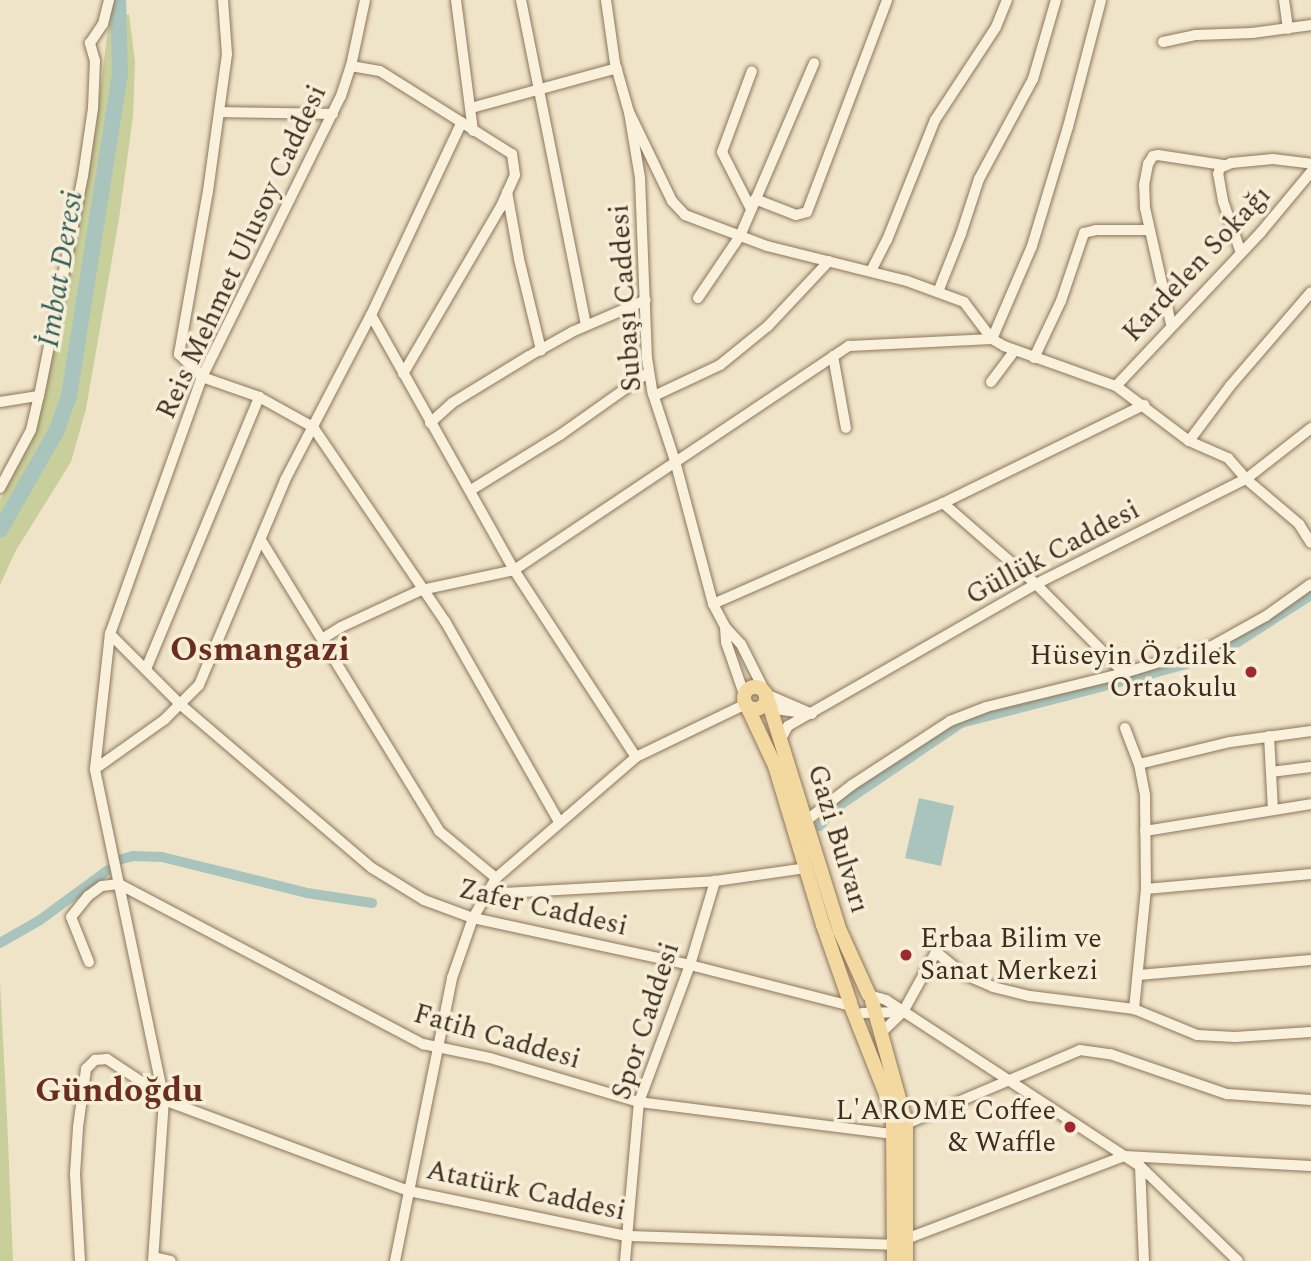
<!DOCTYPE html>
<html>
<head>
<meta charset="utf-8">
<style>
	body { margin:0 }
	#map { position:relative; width:1311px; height:1261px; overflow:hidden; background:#f0e4c8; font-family:Spectral,serif }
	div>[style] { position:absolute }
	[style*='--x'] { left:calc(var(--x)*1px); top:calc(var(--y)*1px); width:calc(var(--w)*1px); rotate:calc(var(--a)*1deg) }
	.green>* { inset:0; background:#c9cf9b }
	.water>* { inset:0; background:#a9c4bc }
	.canal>* { height:10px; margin:-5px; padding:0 5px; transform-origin:5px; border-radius:5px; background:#a9c4bc }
	.river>* { height:16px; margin:-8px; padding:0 8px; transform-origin:8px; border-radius:8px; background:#a9c4bc }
	.roads { filter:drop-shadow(0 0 2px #8d765c) drop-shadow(0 0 2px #8d765c) }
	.minor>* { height:10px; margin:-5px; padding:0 5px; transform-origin:5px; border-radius:5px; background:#faf1dc }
	.major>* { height:14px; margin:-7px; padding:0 7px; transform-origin:7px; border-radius:7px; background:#f3d9a0 }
	.major>.ring { margin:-7px; padding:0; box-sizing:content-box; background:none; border:14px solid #f3d9a0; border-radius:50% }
	.dots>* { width:19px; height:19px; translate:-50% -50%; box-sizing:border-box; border:4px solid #f7eed8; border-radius:50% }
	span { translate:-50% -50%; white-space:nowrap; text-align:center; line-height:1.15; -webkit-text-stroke:7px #f7eed8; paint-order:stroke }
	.street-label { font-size:28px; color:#3d2e20 }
	.poi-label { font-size:28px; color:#3d2e20 }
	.right { translate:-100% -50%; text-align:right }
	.left { translate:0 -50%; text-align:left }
	.water-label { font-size:30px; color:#2f5d5a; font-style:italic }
	.district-label { font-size:35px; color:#6b2e1e; font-weight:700 }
</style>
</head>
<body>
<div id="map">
	<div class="green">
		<i style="clip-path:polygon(129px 14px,135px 62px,133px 116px,119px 219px,86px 409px,71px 462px,15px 552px,0 585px,0 500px,31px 441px,95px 133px,109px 20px)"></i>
		<i style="clip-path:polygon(0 981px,7px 1117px,13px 1261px,0 1261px)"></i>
	</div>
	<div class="water">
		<i style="clip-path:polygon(919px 798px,954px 806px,941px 866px,905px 858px)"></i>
	</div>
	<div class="canal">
		<i style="--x:1135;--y:678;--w:64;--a:-15.3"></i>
		<i style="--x:1197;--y:661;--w:36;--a:-23"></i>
		<i style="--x:1230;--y:647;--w:96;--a:-32.7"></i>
		<i style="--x:820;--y:826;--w:22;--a:-51"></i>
		<i style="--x:834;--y:809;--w:153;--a:-34.1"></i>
		<i style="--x:961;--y:723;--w:164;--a:-14.5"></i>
		<i style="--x:122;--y:859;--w:11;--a:-15"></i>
		<i style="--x:133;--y:856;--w:29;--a:2"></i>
		<i style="--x:162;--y:857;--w:149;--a:13.9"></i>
		<i style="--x:307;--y:893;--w:66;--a:8.7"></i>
		<i style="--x:0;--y:943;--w:46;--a:-29.9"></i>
		<i style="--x:40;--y:920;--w:84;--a:-36.3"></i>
	</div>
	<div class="river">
		<i style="--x:0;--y:530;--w:113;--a:-60.3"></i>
		<i style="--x:56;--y:432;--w:38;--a:-70"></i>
		<i style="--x:69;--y:396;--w:326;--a:-81"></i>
		<i style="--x:120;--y:74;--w:74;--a:-91.5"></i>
	</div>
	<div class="roads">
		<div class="minor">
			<i style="--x:223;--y:0;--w:54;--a:85.8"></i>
			<i style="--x:227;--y:54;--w:138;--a:97.9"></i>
			<i style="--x:208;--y:191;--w:166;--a:100.1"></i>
			<i style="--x:179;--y:354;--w:33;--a:45"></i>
			<i style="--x:202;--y:377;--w:60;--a:19.3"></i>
			<i style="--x:259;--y:397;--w:62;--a:29.1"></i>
			<i style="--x:313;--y:427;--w:235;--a:55.8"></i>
			<i style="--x:445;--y:621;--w:231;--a:60.4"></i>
			<i style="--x:456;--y:0;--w:132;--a:82.6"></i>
			<i style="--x:521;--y:0;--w:331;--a:78.7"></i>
			<i style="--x:606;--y:0;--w:64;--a:81.9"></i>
			<i style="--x:615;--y:63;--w:51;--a:74.1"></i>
			<i style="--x:629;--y:112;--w:67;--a:80.5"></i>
			<i style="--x:640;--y:178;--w:180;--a:87.8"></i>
			<i style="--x:647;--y:358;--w:36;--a:81"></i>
			<i style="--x:653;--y:394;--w:71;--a:71.8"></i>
			<i style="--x:675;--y:461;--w:148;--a:75.1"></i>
			<i style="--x:713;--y:604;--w:26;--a:62"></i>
			<i style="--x:725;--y:627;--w:15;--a:86"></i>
			<i style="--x:726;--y:642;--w:58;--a:70.9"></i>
			<i style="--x:1284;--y:0;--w:29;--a:82"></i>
			<i style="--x:1163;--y:42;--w:34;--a:-12"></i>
			<i style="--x:1196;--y:35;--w:56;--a:-2"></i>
			<i style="--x:1252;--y:33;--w:60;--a:-7.7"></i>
			<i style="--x:351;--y:66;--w:29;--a:10"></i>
			<i style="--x:380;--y:71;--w:156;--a:32.2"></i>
			<i style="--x:512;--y:154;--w:21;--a:82"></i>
			<i style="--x:515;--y:175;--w:36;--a:114"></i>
			<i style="--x:500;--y:208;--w:192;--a:120.3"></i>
			<i style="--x:471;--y:108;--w:151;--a:-15.3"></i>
			<i style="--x:220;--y:112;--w:113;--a:1"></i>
			<i style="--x:629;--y:112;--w:99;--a:64.2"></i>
			<i style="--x:672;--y:201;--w:19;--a:47"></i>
			<i style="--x:685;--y:215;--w:88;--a:20.7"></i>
			<i style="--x:767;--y:246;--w:144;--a:14"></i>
			<i style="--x:907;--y:281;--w:61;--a:20.2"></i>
			<i style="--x:964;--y:302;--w:46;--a:52.9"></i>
			<i style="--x:992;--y:339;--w:14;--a:30"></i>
			<i style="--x:1004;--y:346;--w:119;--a:19.7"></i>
			<i style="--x:1116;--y:386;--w:91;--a:37"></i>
			<i style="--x:1189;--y:441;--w:43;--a:23.6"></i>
			<i style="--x:1228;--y:458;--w:28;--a:49"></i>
			<i style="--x:1246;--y:479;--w:70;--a:40.3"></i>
			<i style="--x:1299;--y:524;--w:22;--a:58"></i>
			<i style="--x:507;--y:192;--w:68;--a:79.8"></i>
			<i style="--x:519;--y:259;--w:94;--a:76.4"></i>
			<i style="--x:755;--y:199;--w:44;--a:21.3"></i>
			<i style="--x:796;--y:215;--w:11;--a:-15"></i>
			<i style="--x:807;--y:212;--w:227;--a:-69.3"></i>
			<i style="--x:751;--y:209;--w:64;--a:-117"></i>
			<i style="--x:722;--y:152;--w:86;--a:-69.7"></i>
			<i style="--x:1241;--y:253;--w:55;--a:-109.1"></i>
			<i style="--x:1223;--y:201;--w:27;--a:-100"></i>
			<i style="--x:1218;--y:174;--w:6;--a:-72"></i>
			<i style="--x:1220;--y:168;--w:12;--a:-24"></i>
			<i style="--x:1231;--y:163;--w:42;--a:-5.4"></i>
			<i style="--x:1273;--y:159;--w:38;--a:7"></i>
			<i style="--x:871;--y:271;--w:35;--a:-63"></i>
			<i style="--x:887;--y:240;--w:129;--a:-68.2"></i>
			<i style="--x:935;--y:120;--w:111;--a:-56.7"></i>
			<i style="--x:996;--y:27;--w:29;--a:-68"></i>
			<i style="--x:938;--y:292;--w:62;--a:-68.4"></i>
			<i style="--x:961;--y:234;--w:58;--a:-71.9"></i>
			<i style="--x:979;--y:179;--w:114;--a:-61.6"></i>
			<i style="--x:1033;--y:79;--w:82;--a:-73.8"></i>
			<i style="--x:698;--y:298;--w:75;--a:-55.9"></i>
			<i style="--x:740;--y:236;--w:188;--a:-66.8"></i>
			<i style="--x:371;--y:315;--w:292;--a:60.7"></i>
			<i style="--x:514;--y:570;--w:223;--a:56.9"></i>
			<i style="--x:1171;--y:324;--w:119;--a:-102.6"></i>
			<i style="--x:1145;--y:208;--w:23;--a:-92"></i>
			<i style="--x:1144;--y:185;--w:21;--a:-79"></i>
			<i style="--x:1148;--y:164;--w:9;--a:-58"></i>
			<i style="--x:1153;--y:156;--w:5;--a:-11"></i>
			<i style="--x:1158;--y:155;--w:66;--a:8.7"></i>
			<i style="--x:833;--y:356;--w:73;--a:79.8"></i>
			<i style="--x:1034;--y:358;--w:63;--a:-64.7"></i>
			<i style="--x:1061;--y:301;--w:72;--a:-71.3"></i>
			<i style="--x:1084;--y:233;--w:12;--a:-14"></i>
			<i style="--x:1096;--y:230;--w:53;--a:0"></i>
			<i style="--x:991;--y:382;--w:39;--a:-53"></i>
			<i style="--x:1116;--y:386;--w:212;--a:-46.7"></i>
			<i style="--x:1261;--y:232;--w:78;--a:-50.2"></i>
			<i style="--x:654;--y:396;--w:73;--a:-25.2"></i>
			<i style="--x:720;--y:365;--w:62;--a:-39.1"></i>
			<i style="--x:768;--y:326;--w:89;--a:-46.8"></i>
			<i style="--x:0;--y:402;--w:39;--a:-9"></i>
			<i style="--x:430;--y:423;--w:30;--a:-42"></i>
			<i style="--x:452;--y:403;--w:90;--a:-31.4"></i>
			<i style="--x:529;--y:356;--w:51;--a:-29.1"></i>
			<i style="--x:574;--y:331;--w:78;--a:-23.3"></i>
			<i style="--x:1189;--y:441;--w:69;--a:-53.3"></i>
			<i style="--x:1230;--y:386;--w:124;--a:-49.2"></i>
			<i style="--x:0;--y:488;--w:66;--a:-61.9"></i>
			<i style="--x:31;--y:430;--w:35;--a:-77"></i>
			<i style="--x:39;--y:396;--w:224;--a:-78.7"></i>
			<i style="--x:83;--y:176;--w:69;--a:-81.6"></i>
			<i style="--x:93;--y:108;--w:47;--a:-87.6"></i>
			<i style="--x:95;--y:61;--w:19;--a:-106"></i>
			<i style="--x:90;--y:43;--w:23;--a:-56"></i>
			<i style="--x:103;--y:24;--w:25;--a:-76"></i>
			<i style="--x:471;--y:490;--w:105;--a:-31.7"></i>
			<i style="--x:560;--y:435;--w:109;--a:-35.3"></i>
			<i style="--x:943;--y:503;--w:123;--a:41.1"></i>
			<i style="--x:1036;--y:584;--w:125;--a:45.3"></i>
			<i style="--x:261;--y:540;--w:341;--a:58.5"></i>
			<i style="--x:439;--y:831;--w:74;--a:39.5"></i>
			<i style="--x:713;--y:604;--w:251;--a:-23.7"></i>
			<i style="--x:943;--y:503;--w:224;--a:-26"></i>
			<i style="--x:725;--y:627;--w:23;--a:47"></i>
			<i style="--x:741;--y:644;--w:56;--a:63.4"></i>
			<i style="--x:766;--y:694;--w:50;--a:23.5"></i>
			<i style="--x:110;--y:634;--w:100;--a:45"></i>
			<i style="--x:181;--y:705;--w:251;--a:40.5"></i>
			<i style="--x:372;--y:868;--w:61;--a:31.6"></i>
			<i style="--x:424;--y:900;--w:52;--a:20.2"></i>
			<i style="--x:473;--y:918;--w:222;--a:12.2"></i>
			<i style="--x:690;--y:965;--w:166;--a:14.3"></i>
			<i style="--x:322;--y:639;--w:22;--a:-32"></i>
			<i style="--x:341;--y:627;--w:88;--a:-24.8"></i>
			<i style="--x:421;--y:590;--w:95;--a:-12.1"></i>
			<i style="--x:514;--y:570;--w:403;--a:-33.8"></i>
			<i style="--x:849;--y:346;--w:143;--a:-2.8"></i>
			<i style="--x:992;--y:339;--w:101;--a:-66.7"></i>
			<i style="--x:1032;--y:246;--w:124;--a:-73.2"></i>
			<i style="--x:1068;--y:127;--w:131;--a:-75.4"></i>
			<i style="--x:146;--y:669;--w:295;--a:-67.4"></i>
			<i style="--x:762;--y:707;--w:40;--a:8.5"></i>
			<i style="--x:1125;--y:728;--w:39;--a:69"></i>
			<i style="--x:1139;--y:764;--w:32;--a:79"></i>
			<i style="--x:1145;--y:795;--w:94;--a:89.4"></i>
			<i style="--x:1146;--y:889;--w:121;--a:95.7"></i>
			<i style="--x:1269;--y:736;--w:74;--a:86.9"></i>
			<i style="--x:781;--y:739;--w:15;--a:-62"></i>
			<i style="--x:788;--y:726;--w:286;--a:-29.8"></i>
			<i style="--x:1036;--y:584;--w:235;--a:-26.6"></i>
			<i style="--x:1246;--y:479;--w:83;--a:-38.1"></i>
			<i style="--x:1139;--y:764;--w:94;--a:-13.6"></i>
			<i style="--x:1230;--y:742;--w:82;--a:-7.7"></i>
			<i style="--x:95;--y:769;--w:85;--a:-35.4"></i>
			<i style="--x:164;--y:720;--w:49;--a:-45"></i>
			<i style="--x:199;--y:685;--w:222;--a:-67.2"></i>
			<i style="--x:285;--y:480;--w:186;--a:-62.5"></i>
			<i style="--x:371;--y:315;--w:213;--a:-64.8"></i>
			<i style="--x:1271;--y:772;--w:40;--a:-7.1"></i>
			<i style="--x:807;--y:820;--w:57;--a:-37.9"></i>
			<i style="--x:852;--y:785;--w:117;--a:-33.1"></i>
			<i style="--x:950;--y:721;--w:39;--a:-21"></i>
			<i style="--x:986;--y:707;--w:142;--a:-13.8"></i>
			<i style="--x:1124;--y:673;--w:92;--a:-17.1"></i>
			<i style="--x:1212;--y:646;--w:62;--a:-29.1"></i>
			<i style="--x:1266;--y:616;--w:55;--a:-35.4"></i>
			<i style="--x:1145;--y:831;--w:168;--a:-9.2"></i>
			<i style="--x:1146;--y:889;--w:166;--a:-5.2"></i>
			<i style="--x:486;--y:894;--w:229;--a:-3.2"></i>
			<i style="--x:715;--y:881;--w:92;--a:-8.1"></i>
			<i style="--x:89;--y:962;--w:48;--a:-111.8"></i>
			<i style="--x:71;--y:917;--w:27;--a:-51"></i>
			<i style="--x:88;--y:896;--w:17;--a:-36"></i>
			<i style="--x:102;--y:886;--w:17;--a:-7"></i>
			<i style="--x:119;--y:884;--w:344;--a:27.8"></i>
			<i style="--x:423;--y:1044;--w:68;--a:11.8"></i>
			<i style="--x:490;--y:1058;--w:155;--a:16.5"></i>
			<i style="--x:639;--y:1102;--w:257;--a:7.2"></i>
			<i style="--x:1138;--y:975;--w:174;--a:-5"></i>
			<i style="--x:869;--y:995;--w:18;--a:16"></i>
			<i style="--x:886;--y:1000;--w:303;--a:33.2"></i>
			<i style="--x:1140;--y:1166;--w:136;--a:44.1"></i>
			<i style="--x:862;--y:1013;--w:41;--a:-1.4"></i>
			<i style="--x:880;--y:1034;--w:32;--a:-44"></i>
			<i style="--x:903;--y:1012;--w:68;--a:-61.2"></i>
			<i style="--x:936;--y:952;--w:35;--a:39"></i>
			<i style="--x:963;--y:974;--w:33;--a:23"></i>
			<i style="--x:993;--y:987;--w:38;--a:14"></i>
			<i style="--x:1030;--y:996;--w:105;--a:7.1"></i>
			<i style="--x:1134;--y:1009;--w:68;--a:22.4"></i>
			<i style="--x:1197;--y:1035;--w:38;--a:3"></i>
			<i style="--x:1235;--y:1037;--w:76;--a:-3.8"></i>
			<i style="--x:164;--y:1100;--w:261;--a:20.4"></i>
			<i style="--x:409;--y:1191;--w:223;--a:11.7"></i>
			<i style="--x:627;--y:1236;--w:267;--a:1.9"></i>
			<i style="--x:906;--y:1124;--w:189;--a:-23"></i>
			<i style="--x:1080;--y:1050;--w:30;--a:8"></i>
			<i style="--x:1110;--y:1054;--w:124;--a:18.9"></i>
			<i style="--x:1227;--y:1094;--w:84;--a:4.1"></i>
			<i style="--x:1140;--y:1166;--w:95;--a:87.6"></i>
			<i style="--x:906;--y:1239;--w:234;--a:-20.8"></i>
			<i style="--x:1125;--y:1156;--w:186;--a:3.1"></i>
			<i style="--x:154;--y:1257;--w:17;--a:13"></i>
			<i style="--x:80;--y:1261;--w:87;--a:-93.3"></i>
			<i style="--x:75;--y:1174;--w:47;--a:-86.3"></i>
			<i style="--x:78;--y:1127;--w:59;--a:-82.1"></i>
			<i style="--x:86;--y:1069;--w:13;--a:-45"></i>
			<i style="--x:95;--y:1060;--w:12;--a:-5"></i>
			<i style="--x:107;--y:1059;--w:42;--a:33.3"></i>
			<i style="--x:142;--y:1082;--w:22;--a:22"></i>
			<i style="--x:153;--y:1261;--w:161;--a:-86.1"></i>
			<i style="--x:164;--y:1100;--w:338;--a:-101.8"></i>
			<i style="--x:95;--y:769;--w:136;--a:-83.7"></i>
			<i style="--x:110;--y:634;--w:273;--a:-70.3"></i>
			<i style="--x:202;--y:377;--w:313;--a:-63.7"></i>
			<i style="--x:341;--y:96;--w:32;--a:-72"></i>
			<i style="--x:351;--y:66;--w:67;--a:-78"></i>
			<i style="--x:395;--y:1261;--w:289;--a:-78.6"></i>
			<i style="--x:452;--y:978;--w:64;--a:-70.7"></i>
			<i style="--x:473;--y:918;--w:46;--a:-60.1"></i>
			<i style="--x:496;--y:878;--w:185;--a:-40.8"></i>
			<i style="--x:636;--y:757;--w:122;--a:-25.7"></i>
			<i style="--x:625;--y:1261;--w:160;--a:-85"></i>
			<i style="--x:639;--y:1102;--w:146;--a:-69.6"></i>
			<i style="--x:690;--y:965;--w:88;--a:-73.4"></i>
		</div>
		<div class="major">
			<i class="ring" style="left:744px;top:687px;width:8px;height:8px"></i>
			<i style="--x:766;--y:694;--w:248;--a:72.7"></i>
			<i style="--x:840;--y:931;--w:70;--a:65.6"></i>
			<i style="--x:746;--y:704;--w:68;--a:64.9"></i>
			<i style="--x:775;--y:766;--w:166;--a:73.2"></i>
			<i style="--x:823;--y:925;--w:82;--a:70.7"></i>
			<i style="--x:872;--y:1001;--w:128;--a:74.5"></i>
			<i style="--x:906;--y:1124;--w:137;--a:90"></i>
			<i style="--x:851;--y:1006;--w:98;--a:68.4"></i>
			<i style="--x:887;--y:1097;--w:25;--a:76"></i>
			<i style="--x:893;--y:1121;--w:140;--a:89.6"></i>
		</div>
	</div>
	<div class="dots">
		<i style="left:1251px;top:672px;background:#9e2a2b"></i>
		<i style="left:906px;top:955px;background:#9e2a2b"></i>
		<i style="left:1070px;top:1127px;background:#9e2a2b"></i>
	</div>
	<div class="street-label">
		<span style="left:242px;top:252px;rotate:-65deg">Reis Mehmet Ulusoy Caddesi</span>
		<span style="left:1197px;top:264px;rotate:-47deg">Kardelen Sokağı</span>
		<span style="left:626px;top:298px;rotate:-94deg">Subaşı Caddesi</span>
		<span style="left:1053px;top:553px;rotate:-28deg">Güllük Caddesi</span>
		<span style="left:838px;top:839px;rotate:73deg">Gazi Bulvarı</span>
		<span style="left:543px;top:908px;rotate:13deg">Zafer Caddesi</span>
		<span style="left:646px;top:1021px;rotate:-72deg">Spor Caddesi</span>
		<span style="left:497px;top:1037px;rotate:16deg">Fatih Caddesi</span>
		<span style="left:526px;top:1191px;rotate:12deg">Atatürk Caddesi</span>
	</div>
	<div class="poi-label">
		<span class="right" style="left:1237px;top:672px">Hüseyin Özdilek<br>Ortaokulu</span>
		<span class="left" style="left:920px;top:955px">Erbaa Bilim ve<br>Sanat Merkezi</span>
		<span class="right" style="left:1056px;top:1127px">L'AROME Coffee<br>&amp; Waffle</span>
	</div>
	<div class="water-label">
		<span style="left:61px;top:269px;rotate:-81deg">İmbat Deresi</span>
	</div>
	<div class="district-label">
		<span style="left:260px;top:650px">Osmangazi</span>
		<span style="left:119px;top:1091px">Gündoğdu</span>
	</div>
</div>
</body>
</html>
